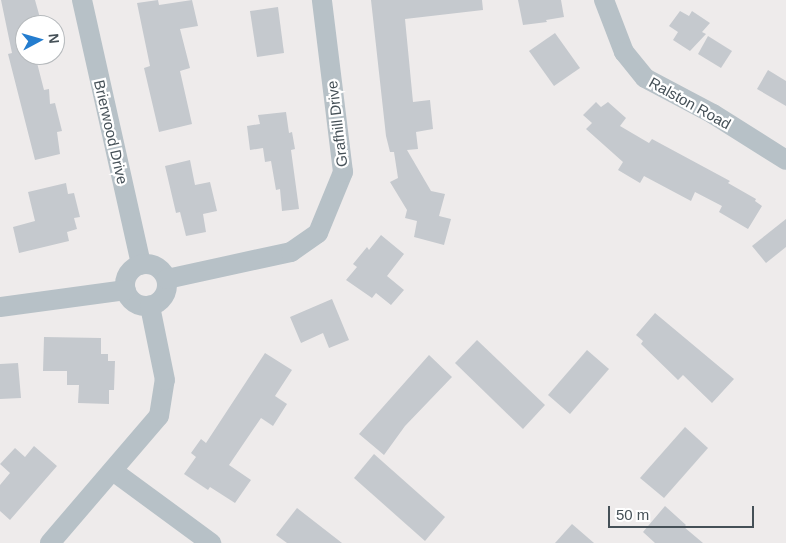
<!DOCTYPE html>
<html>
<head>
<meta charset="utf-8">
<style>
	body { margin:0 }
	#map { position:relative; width:786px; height:543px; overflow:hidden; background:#eeebeb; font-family:Arial,sans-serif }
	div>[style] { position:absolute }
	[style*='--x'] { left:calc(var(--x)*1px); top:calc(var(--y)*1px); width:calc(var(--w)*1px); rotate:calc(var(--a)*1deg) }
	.building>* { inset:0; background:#c5c9ce }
	.street>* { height:20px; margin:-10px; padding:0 10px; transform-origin:10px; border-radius:10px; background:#b7c1c7 }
	.street>.ring { margin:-10px; padding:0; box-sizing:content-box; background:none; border:20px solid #b7c1c7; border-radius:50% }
	span { translate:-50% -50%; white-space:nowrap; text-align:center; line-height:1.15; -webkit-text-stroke:4.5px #fff; paint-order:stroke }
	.street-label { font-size:15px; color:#455057 }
	.north { position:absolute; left:15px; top:15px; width:50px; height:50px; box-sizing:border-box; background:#fff; border:1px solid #b5b9bc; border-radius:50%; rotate:84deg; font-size:14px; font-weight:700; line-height:20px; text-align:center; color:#455057 }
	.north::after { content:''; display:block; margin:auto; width:18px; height:22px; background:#247dcf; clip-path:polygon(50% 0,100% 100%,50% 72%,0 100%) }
	.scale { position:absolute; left:608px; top:506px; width:146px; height:22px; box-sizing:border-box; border:2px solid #455057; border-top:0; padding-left:6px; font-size:15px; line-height:18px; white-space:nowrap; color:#455057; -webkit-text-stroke:4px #fff; paint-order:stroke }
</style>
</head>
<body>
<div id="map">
	<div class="building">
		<i style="clip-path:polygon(1px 0,35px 0,42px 25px,25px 25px,25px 55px,35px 55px,44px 90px,49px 89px,50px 104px,55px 103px,62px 131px,57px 132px,60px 154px,35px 160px,8px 54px,12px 53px)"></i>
		<i style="clip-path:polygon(158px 0,159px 5px,192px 0,198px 26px,180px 29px,190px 68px,180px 71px,192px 124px,159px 132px,144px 68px,150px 66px,137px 3px)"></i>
		<i style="clip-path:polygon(371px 0,482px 0,483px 10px,405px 19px,413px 102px,430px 100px,433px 129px,416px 132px,418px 149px,407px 150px,431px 191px,445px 194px,439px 216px,451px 219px,444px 245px,414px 237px,417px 221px,405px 218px,407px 210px,390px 182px,398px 178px,394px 152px,390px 152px,386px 136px)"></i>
		<i style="clip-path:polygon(518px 0,561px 0,564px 17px,546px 20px,547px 22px,523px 25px)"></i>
		<i style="clip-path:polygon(278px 7px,284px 53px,257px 57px,250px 11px)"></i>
		<i style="clip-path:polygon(680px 11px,689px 16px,692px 11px,710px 23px,702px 32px,706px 34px,690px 51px,673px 40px,678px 32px,669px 26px)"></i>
		<i style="clip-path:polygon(555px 33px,580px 68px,554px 86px,529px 51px)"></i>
		<i style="clip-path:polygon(708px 36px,732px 51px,721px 68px,698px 54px)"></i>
		<i style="clip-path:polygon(768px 70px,786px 81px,786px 106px,757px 89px)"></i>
		<i style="clip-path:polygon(596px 102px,601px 107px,608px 102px,626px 118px,620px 126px,649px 143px,652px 139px,730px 181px,728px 183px,756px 199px,755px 201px,762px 206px,748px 229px,719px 212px,722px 206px,695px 192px,691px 201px,644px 176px,640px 183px,618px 170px,623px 162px,586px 129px,592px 123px,583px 115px)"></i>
		<i style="clip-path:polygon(286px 112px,289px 133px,292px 132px,295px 149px,291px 150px,299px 209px,282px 211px,280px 189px,276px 190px,271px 161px,265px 162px,263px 148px,250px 150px,247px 126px,260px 124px,258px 115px)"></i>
		<i style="clip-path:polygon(190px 160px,195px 185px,210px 182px,217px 211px,203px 214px,206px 232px,186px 236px,180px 212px,176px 213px,165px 166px)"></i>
		<i style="clip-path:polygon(66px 183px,68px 194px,74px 193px,80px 217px,74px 218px,77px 229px,67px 232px,69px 241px,19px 253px,13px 227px,35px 221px,28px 192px)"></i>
		<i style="clip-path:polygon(786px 219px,786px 247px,766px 263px,752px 246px)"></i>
		<i style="clip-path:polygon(381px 235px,404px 254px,387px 276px,404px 290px,391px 305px,376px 293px,372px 298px,346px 280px,357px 267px,353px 264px,367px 247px,369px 250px)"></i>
		<i style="clip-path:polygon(332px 299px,349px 340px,329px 348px,323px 333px,301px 343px,290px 317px)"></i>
		<i style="clip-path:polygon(655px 313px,734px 379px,712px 403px,683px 375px,678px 380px,641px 344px,643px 341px,636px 335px)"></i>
		<i style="clip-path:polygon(44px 337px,101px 338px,101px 354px,108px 354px,108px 361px,115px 361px,114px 390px,109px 390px,109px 404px,78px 403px,79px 385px,67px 385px,67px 371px,43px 371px)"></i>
		<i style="clip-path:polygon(477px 340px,545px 405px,523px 429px,455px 363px)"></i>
		<i style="clip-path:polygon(587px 350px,609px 369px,570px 414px,548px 395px)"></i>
		<i style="clip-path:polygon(265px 353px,292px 370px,275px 396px,287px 404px,273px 426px,261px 418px,229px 465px,251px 480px,235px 503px,210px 487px,208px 490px,184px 474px,196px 457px,191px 453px,201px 439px,206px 443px)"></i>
		<i style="clip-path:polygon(429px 355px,452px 377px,405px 426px,384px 455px,359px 434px)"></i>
		<i style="clip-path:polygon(18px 363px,21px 398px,0 399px,0 364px)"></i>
		<i style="clip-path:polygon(685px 427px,708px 448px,664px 498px,640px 478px)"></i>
		<i style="clip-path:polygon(34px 446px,57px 466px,10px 520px,0 511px,0 485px,10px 473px,0 464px,15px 448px,25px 457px)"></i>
		<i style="clip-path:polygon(374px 454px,445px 517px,425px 541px,354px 478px)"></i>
		<i style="clip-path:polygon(665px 506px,686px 525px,684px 527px,703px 543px,655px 543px,643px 532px)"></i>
		<i style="clip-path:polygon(297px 508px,342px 543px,287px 543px,276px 535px)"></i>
		<i style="clip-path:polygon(572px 524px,594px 543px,555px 543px)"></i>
	</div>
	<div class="street">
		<i style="--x:82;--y:0;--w:271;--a:77.4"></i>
		<i style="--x:604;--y:0;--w:56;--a:69"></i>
		<i style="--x:624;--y:52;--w:33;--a:51"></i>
		<i style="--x:645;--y:78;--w:77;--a:27.9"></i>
		<i style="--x:713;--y:114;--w:86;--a:32.2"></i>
		<i class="ring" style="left:125px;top:264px;width:22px;height:22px"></i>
		<i style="--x:167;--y:279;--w:127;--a:-12.3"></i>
		<i style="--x:291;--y:252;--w:33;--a:-35"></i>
		<i style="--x:318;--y:233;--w:66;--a:-67.7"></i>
		<i style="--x:343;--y:172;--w:173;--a:-97"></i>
		<i style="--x:0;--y:307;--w:127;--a:-7.7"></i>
		<i style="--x:113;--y:471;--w:122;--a:36.3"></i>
		<i style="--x:50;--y:543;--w:167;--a:-49.4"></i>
		<i style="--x:159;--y:416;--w:36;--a:-81"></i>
		<i style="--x:165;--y:380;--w:76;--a:-101.5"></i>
	</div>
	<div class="street-label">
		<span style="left:690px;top:103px;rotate:29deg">Ralston Road</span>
		<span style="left:337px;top:124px;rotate:-97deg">Grafhill Drive</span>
		<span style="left:111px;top:132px;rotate:77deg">Brierwood Drive</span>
	</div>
	<div class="north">N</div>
	<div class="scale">50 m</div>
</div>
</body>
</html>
